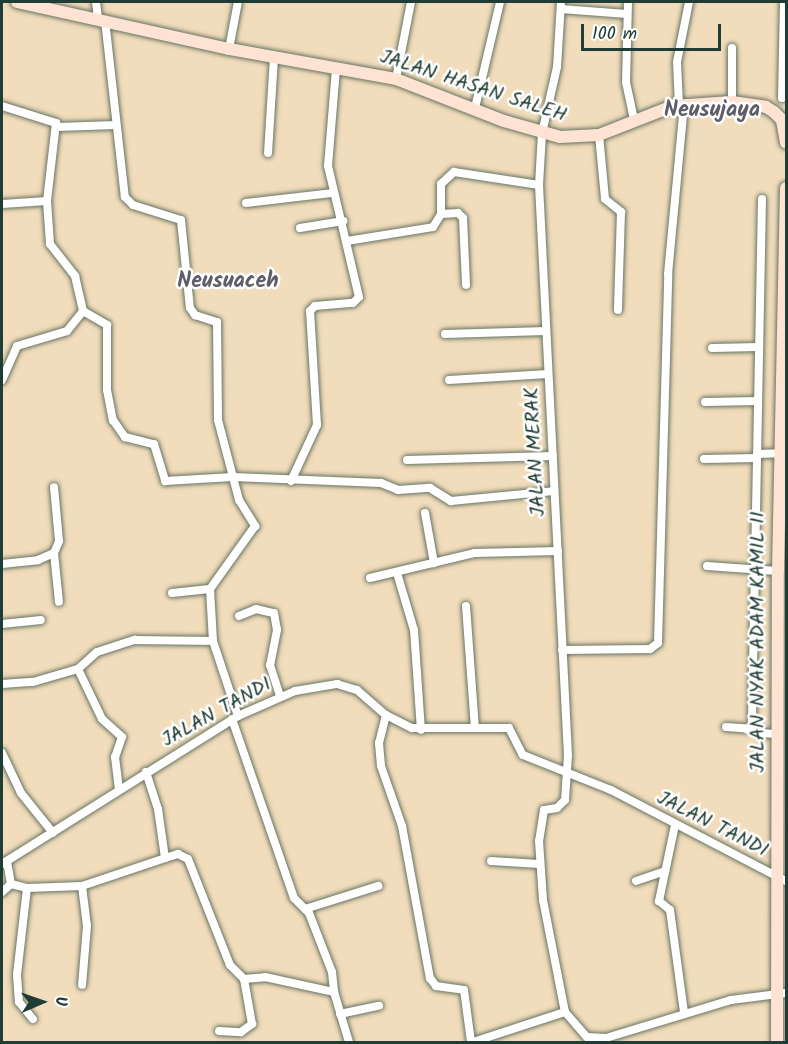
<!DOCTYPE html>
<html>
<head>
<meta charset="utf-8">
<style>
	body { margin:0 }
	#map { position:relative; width:788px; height:1044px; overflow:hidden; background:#f1dcbb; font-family:Kalam,sans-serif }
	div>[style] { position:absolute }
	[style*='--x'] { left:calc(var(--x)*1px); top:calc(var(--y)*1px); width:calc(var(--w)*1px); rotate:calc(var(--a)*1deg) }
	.roads { filter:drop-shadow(0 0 2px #687563) drop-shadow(0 0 2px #687563) }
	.street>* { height:8px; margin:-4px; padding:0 4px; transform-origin:4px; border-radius:4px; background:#fff }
	.secondary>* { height:12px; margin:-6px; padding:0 6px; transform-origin:6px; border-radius:6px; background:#fee3d2 }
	span { translate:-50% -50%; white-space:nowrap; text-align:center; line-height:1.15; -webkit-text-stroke:5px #fff; paint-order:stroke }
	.street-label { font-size:20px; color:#1f3d34 }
	.quarter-label { font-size:22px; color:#5f5d68; font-weight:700 }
	.frame { position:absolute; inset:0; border:3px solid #1f3d34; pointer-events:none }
	.north { position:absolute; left:12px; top:972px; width:60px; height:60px; -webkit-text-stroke:4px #fff; paint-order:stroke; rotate:88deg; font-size:16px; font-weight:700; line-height:24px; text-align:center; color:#1f3d34 }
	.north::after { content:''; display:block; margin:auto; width:21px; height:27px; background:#1f3d34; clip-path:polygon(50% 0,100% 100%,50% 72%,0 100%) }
	.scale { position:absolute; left:581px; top:24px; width:140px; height:27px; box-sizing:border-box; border:3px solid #1f3d34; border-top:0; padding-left:8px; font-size:18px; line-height:21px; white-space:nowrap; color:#1f3d34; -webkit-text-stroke:4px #fff; paint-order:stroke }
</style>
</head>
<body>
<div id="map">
	<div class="roads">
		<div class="street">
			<i style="--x:96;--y:2;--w:17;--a:83"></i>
			<i style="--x:561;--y:2;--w:65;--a:93.5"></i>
			<i style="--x:557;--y:67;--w:68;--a:102.8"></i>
			<i style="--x:542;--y:133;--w:52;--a:93.3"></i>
			<i style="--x:539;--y:185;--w:571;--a:87.09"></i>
			<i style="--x:568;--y:755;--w:45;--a:93.8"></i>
			<i style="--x:565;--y:800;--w:11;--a:135"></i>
			<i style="--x:557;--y:808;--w:13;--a:171"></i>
			<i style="--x:544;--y:810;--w:31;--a:99"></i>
			<i style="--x:539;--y:841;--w:59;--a:86.1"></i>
			<i style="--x:543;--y:900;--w:114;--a:78.9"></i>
			<i style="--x:628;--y:2;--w:80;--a:91.4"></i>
			<i style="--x:626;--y:82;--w:39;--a:78"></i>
			<i style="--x:561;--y:9;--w:66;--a:4.3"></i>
			<i style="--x:105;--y:20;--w:178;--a:83.6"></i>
			<i style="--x:125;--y:197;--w:11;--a:45"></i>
			<i style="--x:133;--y:205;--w:50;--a:17.4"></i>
			<i style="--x:181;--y:220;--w:88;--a:84.2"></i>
			<i style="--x:190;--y:308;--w:9;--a:54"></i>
			<i style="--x:195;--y:315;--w:23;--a:18"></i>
			<i style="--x:217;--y:322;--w:98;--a:89.4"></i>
			<i style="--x:218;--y:420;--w:83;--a:75.3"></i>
			<i style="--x:239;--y:500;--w:31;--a:58"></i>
			<i style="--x:255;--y:526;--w:77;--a:125.5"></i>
			<i style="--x:210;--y:589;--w:52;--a:86.7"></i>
			<i style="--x:213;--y:641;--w:79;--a:71.6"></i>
			<i style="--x:732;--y:48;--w:54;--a:90"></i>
			<i style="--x:229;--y:49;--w:48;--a:-79.2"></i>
			<i style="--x:396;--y:79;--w:78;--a:-79"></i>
			<i style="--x:782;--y:98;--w:96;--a:-88.8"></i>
			<i style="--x:679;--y:105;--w:43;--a:-92.7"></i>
			<i style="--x:677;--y:62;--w:61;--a:-78.7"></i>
			<i style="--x:2;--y:106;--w:57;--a:17.5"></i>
			<i style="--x:56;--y:123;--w:79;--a:96.6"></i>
			<i style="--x:47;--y:201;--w:43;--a:86"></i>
			<i style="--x:50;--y:244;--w:41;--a:52"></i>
			<i style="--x:75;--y:276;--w:36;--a:77"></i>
			<i style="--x:83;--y:311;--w:28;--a:30"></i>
			<i style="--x:107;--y:325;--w:65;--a:90"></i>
			<i style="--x:107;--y:390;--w:31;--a:79"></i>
			<i style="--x:113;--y:420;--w:21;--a:55"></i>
			<i style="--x:125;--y:437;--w:30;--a:14"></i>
			<i style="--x:154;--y:444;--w:39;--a:73"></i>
			<i style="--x:165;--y:481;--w:68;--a:-3.4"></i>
			<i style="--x:233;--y:477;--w:148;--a:2.3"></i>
			<i style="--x:381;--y:483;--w:18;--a:22"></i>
			<i style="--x:398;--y:490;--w:32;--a:-4"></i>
			<i style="--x:430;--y:488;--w:25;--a:32"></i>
			<i style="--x:451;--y:501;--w:103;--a:-5.5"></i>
			<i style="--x:475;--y:108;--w:109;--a:-76.7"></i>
			<i style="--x:57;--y:127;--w:59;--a:-1.9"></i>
			<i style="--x:599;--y:135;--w:64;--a:84.6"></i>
			<i style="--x:605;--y:199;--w:21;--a:39"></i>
			<i style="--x:621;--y:212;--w:98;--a:91.8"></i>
			<i style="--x:268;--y:153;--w:96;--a:-86.4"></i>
			<i style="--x:762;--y:199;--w:522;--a:91.1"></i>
			<i style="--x:752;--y:721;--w:15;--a:53"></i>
			<i style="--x:761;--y:733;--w:16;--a:4"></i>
			<i style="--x:246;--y:203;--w:88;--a:-6.6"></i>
			<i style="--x:2;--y:204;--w:45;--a:-3.8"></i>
			<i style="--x:441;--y:214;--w:17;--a:-3"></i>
			<i style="--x:458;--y:213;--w:7;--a:45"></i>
			<i style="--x:463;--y:218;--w:67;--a:87.4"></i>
			<i style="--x:300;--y:228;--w:44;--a:-9.2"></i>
			<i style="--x:347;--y:241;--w:87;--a:-9.2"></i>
			<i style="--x:433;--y:227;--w:15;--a:-58"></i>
			<i style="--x:441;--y:214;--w:30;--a:-90"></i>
			<i style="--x:441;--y:184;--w:18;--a:-43"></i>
			<i style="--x:454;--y:172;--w:86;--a:8.7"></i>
			<i style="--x:445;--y:334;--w:101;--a:-1.7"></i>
			<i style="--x:712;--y:348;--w:47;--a:-1.2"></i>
			<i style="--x:2;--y:380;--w:37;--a:-66"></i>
			<i style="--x:17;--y:346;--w:52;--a:-16.7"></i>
			<i style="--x:67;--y:331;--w:26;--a:-51"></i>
			<i style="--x:449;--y:380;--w:99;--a:-3.5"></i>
			<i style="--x:705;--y:402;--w:53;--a:-1.1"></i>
			<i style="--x:757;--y:454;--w:23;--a:-2"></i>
			<i style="--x:704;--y:459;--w:53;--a:-1.1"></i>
			<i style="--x:407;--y:460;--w:146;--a:-1.6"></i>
			<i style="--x:291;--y:481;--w:62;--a:-65.1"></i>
			<i style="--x:317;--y:425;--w:114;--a:-93.5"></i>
			<i style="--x:310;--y:311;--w:7;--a:-45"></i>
			<i style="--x:315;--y:306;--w:38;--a:-5"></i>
			<i style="--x:353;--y:303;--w:8;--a:-45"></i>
			<i style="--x:359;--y:297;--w:135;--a:-103.3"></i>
			<i style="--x:328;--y:166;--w:98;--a:-85.3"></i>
			<i style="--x:425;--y:513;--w:51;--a:79.8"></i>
			<i style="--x:54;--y:553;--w:49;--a:84.2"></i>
			<i style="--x:2;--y:564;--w:36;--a:-6"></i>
			<i style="--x:38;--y:560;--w:17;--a:-24"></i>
			<i style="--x:54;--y:553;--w:13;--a:-67"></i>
			<i style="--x:59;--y:541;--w:54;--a:-95.3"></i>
			<i style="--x:707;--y:566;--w:71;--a:4"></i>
			<i style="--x:397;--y:573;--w:59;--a:73.4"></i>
			<i style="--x:414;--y:630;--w:100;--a:86"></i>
			<i style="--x:370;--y:578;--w:108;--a:-13.4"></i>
			<i style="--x:475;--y:553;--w:83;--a:-1.4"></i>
			<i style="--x:172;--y:593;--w:38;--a:-6"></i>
			<i style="--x:466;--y:606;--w:122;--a:85.8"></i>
			<i style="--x:239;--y:616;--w:18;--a:-22"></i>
			<i style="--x:256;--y:609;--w:18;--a:13"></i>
			<i style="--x:274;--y:613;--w:17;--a:80"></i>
			<i style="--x:277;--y:630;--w:36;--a:101"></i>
			<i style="--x:270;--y:665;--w:33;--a:72"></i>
			<i style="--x:2;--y:624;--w:39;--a:-6"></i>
			<i style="--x:562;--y:650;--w:88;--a:-0.7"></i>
			<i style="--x:650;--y:649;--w:10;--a:-37"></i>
			<i style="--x:658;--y:643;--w:369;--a:-88.4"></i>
			<i style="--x:668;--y:274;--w:171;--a:-84.6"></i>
			<i style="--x:78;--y:669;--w:55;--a:64.4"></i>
			<i style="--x:102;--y:719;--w:27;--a:42"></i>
			<i style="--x:122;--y:737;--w:21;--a:109"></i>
			<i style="--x:115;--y:757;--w:33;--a:83"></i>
			<i style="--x:2;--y:684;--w:31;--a:-4"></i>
			<i style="--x:33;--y:682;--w:47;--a:-16.1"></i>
			<i style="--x:78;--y:669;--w:25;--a:-42"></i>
			<i style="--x:97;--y:652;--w:40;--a:-18"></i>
			<i style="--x:135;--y:640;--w:78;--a:0.7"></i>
			<i style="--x:386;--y:715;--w:29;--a:104"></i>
			<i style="--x:379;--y:743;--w:23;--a:85"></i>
			<i style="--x:381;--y:766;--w:64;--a:70.7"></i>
			<i style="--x:402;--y:826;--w:155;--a:79.6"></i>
			<i style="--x:430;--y:978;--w:10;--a:53"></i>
			<i style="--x:436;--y:986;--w:28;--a:8"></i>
			<i style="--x:464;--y:990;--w:52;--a:82.3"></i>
			<i style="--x:232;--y:719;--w:189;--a:70.9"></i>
			<i style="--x:294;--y:898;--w:21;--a:45"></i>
			<i style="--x:309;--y:913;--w:63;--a:68.7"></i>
			<i style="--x:332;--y:972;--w:20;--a:84"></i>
			<i style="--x:334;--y:992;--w:52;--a:73.3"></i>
			<i style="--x:726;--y:727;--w:29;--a:4"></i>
			<i style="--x:2;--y:753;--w:44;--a:64.6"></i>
			<i style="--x:21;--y:793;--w:51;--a:51.3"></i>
			<i style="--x:675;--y:825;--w:78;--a:101.9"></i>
			<i style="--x:659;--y:901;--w:14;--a:39"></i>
			<i style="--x:670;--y:910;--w:103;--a:82.2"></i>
			<i style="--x:165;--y:858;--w:14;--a:-17"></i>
			<i style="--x:178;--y:854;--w:11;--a:27"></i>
			<i style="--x:188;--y:859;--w:114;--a:68.4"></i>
			<i style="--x:230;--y:965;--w:20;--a:45"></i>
			<i style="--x:244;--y:979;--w:21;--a:-5"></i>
			<i style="--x:265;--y:977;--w:71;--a:12.3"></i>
			<i style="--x:491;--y:861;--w:48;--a:3.6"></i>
			<i style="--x:2;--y:864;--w:279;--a:-32.1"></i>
			<i style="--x:238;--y:716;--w:62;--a:-23.7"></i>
			<i style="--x:295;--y:691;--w:43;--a:-9.5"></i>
			<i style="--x:337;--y:684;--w:21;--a:17"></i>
			<i style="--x:357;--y:690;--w:38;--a:41"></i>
			<i style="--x:386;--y:715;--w:29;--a:27"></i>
			<i style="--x:412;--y:728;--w:97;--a:0"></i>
			<i style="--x:509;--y:728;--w:30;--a:63"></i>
			<i style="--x:523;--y:755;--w:95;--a:21.7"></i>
			<i style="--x:611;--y:790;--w:197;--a:27.5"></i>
			<i style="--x:636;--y:881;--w:31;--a:-19"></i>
			<i style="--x:11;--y:884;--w:16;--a:14"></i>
			<i style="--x:27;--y:888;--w:55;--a:-2.1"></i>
			<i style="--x:82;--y:886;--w:88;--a:-18.6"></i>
			<i style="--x:165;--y:858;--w:49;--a:-98.1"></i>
			<i style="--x:158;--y:809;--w:39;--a:-108"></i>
			<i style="--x:82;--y:886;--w:40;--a:82.9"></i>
			<i style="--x:87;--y:926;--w:59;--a:94.8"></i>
			<i style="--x:27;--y:888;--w:88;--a:96.6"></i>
			<i style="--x:17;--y:975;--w:27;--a:86"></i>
			<i style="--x:19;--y:1002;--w:22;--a:51"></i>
			<i style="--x:2;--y:892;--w:12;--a:-42"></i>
			<i style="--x:11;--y:884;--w:22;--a:-100"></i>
			<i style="--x:305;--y:909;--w:77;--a:-17.5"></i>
			<i style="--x:340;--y:1014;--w:40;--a:-12"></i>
			<i style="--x:219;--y:1031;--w:22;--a:3"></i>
			<i style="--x:241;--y:1032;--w:14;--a:-36"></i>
			<i style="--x:252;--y:1024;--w:46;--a:-100.1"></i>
			<i style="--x:473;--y:1042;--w:97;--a:-18.1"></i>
			<i style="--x:565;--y:1012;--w:33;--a:49"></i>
			<i style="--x:587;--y:1037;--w:19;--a:3"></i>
			<i style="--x:606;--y:1038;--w:131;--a:-16.9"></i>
			<i style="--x:731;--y:1000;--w:55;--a:-7.3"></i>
		</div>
		<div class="secondary">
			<i style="--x:17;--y:2;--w:217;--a:12.5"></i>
			<i style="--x:229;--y:49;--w:170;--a:10.2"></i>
			<i style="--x:396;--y:79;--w:116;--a:21.3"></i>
			<i style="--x:504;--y:121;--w:58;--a:15.9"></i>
			<i style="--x:560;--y:137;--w:39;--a:-3"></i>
			<i style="--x:599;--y:135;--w:79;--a:-21.4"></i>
			<i style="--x:673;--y:106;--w:59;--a:-3.9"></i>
			<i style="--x:732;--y:102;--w:34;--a:8"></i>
			<i style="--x:766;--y:107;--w:9;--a:32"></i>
			<i style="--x:774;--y:112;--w:11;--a:45"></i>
			<i style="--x:782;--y:120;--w:23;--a:80"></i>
			<i style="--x:777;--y:1042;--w:471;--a:-89.9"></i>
			<i style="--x:778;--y:571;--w:383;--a:-88.8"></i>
		</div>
	</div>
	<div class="street-label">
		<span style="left:473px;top:87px;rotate:18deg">JALAN HASAN SALEH</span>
		<span style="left:536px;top:452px;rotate:-93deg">JALAN MERAK</span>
		<span style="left:759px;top:642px;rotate:-90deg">JALAN NYAK ADAM KAMIL II</span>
		<span style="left:217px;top:713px;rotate:-29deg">JALAN TANDI</span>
		<span style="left:712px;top:825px;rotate:27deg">JALAN TANDI</span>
	</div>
	<div class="quarter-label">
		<span style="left:712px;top:111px">Neusujaya</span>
		<span style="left:228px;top:282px">Neusuaceh</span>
	</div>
	<div class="frame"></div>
	<div class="north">U</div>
	<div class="scale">100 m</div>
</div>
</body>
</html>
